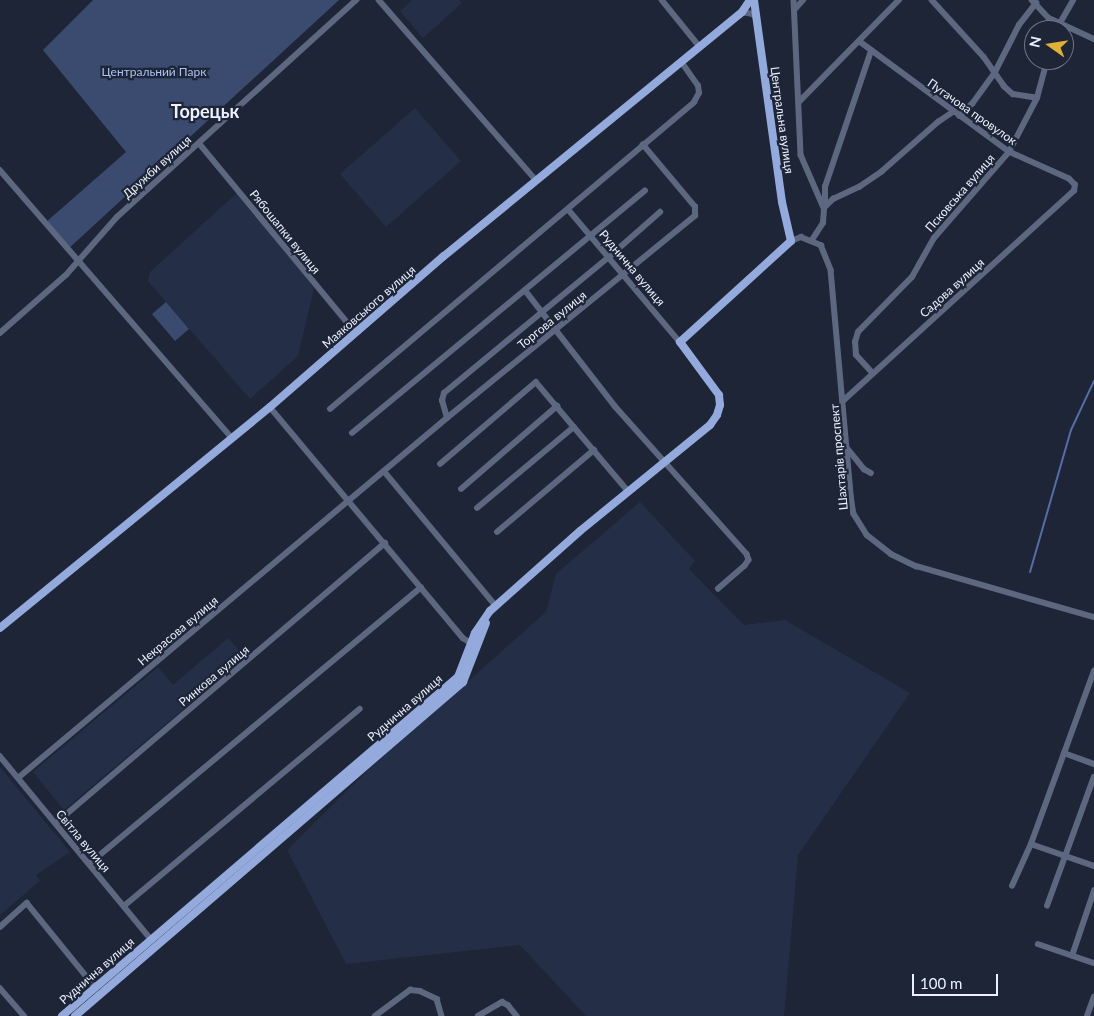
<!DOCTYPE html>
<html>
<head>
<meta charset="utf-8">
<style>
	body { margin:0 }
	#map { position:relative; width:1094px; height:1016px; overflow:hidden; background:#1d2537; font-family:Lato,sans-serif }
	div>[style] { position:absolute }
	[style*='--x'] { left:calc(var(--x)*1px); top:calc(var(--y)*1px); width:calc(var(--w)*1px); rotate:calc(var(--a)*1deg) }
	.built>* { inset:0; background:#242f47 }
	.green>* { inset:0; background:#3b4b70 }
	.stream>* { height:2px; margin:-1px; padding:0 1px; transform-origin:1px; border-radius:1px; background:#566ea5 }
	.minor>* { height:5.5px; margin:-2.75px; padding:0 2.75px; transform-origin:2.75px; border-radius:2.75px; background:#5d6880 }
	.major>* { height:8px; margin:-4px; padding:0 4px; transform-origin:4px; border-radius:4px; background:#94aadd }
	span { translate:-50% -50%; white-space:nowrap; text-align:center; line-height:1.15; -webkit-text-stroke:4.5px #1d2537; paint-order:stroke }
	.park-label { font-size:12px; color:#adc3f4 }
	.street-label { font-size:12px; color:#ebf1fe }
	.district-label { font-size:18px; color:#ebf1fe; font-weight:700 }
	.north { position:absolute; left:1024px; top:20px; width:50px; height:50px; box-sizing:border-box; background:#1d2537; border:1px solid #6f7787; border-radius:50%; rotate:283deg; font-size:14px; font-weight:700; line-height:20px; text-align:center; color:#ebf1fe }
	.north::after { content:''; display:block; margin:auto; width:18px; height:22px; background:#e0b034; clip-path:polygon(50% 0,100% 100%,50% 72%,0 100%) }
	.scale { position:absolute; left:912px; top:974px; width:86px; height:22px; box-sizing:border-box; border:2px solid #ebf1fe; border-top:0; padding-left:6px; font-size:15px; line-height:18px; white-space:nowrap; color:#ebf1fe; -webkit-text-stroke:4px #1d2537; paint-order:stroke }
</style>
</head>
<body>
<div id="map">
	<div class="built">
		<i style="clip-path:polygon(412px 0,459px 0,462px 3px,423px 38px,400px 11px)"></i>
		<i style="clip-path:polygon(415px 108px,461px 161px,386px 227px,340px 174px)"></i>
		<i style="clip-path:polygon(239px 191px,314px 288px,298px 356px,250px 399px,148px 281px,150px 272px)"></i>
		<i style="clip-path:polygon(640px 502px,695px 561px,689px 569px,744px 625px,785px 620px,910px 693px,798px 855px,784px 1016px,586px 1016px,520px 945px,346px 964px,287px 850px,366px 772px,546px 612px,556px 574px)"></i>
		<i style="clip-path:polygon(228px 638px,245px 657px,64px 810px,33px 772px,158px 667px,173px 685px)"></i>
		<i style="clip-path:polygon(0 767px,70px 852px,36px 875px,40px 881px,0 915px)"></i>
	</div>
	<div class="green">
		<i style="clip-path:polygon(93px 0,339px 0,67px 250px,45px 223px,126px 152px,43px 50px)"></i>
		<i style="clip-path:polygon(166px 302px,189px 329px,175px 341px,152px 314px)"></i>
	</div>
	<div class="stream">
		<i style="--x:1030;--y:572;--w:148;--a:-73.9"></i>
		<i style="--x:1071;--y:430;--w:54;--a:-64.9"></i>
	</div>
	<div class="minor">
		<i style="--x:379;--y:0;--w:239;--a:48.9"></i>
		<i style="--x:662;--y:0;--w:60;--a:51"></i>
		<i style="--x:794;--y:0;--w:155;--a:87.4"></i>
		<i style="--x:801;--y:155;--w:58;--a:66.5"></i>
		<i style="--x:932;--y:0;--w:77;--a:47.6"></i>
		<i style="--x:984;--y:57;--w:35;--a:55"></i>
		<i style="--x:1004;--y:86;--w:12;--a:42"></i>
		<i style="--x:1013;--y:94;--w:24;--a:9"></i>
		<i style="--x:1032;--y:0;--w:25;--a:47"></i>
		<i style="--x:1049;--y:18;--w:50;--a:25"></i>
		<i style="--x:795;--y:9;--w:12;--a:-48"></i>
		<i style="--x:742;--y:12;--w:11;--a:10"></i>
		<i style="--x:753;--y:14;--w:6;--a:45"></i>
		<i style="--x:1056;--y:30;--w:34;--a:-60"></i>
		<i style="--x:799;--y:102;--w:143;--a:-45.6"></i>
		<i style="--x:959;--y:116;--w:18;--a:-43"></i>
		<i style="--x:972;--y:104;--w:39;--a:-54"></i>
		<i style="--x:995;--y:72;--w:53;--a:-62.9"></i>
		<i style="--x:1019;--y:25;--w:28;--a:-52"></i>
		<i style="--x:199;--y:143;--w:246;--a:50.4"></i>
		<i style="--x:0;--y:170;--w:354;--a:49.1"></i>
		<i style="--x:825;--y:206;--w:19;--a:-90"></i>
		<i style="--x:825;--y:187;--w:144;--a:-71.3"></i>
		<i style="--x:568;--y:209;--w:174;--a:49.9"></i>
		<i style="--x:812;--y:240;--w:20;--a:-57"></i>
		<i style="--x:823;--y:223;--w:15;--a:-86"></i>
		<i style="--x:824;--y:208;--w:13;--a:-45"></i>
		<i style="--x:833;--y:199;--w:29;--a:-25"></i>
		<i style="--x:859;--y:187;--w:27;--a:-34"></i>
		<i style="--x:881;--y:172;--w:76;--a:-41.3"></i>
		<i style="--x:938;--y:122;--w:18;--a:-34"></i>
		<i style="--x:791;--y:241;--w:11;--a:-22"></i>
		<i style="--x:801;--y:237;--w:22;--a:22"></i>
		<i style="--x:821;--y:245;--w:27;--a:68"></i>
		<i style="--x:831;--y:270;--w:227;--a:84.9"></i>
		<i style="--x:851;--y:496;--w:18;--a:81"></i>
		<i style="--x:854;--y:514;--w:25;--a:58"></i>
		<i style="--x:867;--y:535;--w:31;--a:38"></i>
		<i style="--x:891;--y:554;--w:28;--a:26"></i>
		<i style="--x:916;--y:566;--w:185;--a:16"></i>
		<i style="--x:525;--y:290;--w:147;--a:52.2"></i>
		<i style="--x:615;--y:406;--w:198;--a:48.3"></i>
		<i style="--x:747;--y:554;--w:6;--a:72"></i>
		<i style="--x:749;--y:560;--w:7;--a:124"></i>
		<i style="--x:745;--y:566;--w:35;--a:139"></i>
		<i style="--x:0;--y:333;--w:88;--a:-41.3"></i>
		<i style="--x:66;--y:275;--w:77;--a:-48.7"></i>
		<i style="--x:117;--y:217;--w:323;--a:-42.2"></i>
		<i style="--x:873;--y:374;--w:25;--a:-132"></i>
		<i style="--x:856;--y:355;--w:13;--a:-94"></i>
		<i style="--x:855;--y:342;--w:10;--a:-73"></i>
		<i style="--x:858;--y:332;--w:77;--a:-45.5"></i>
		<i style="--x:912;--y:277;--w:45;--a:-60.6"></i>
		<i style="--x:934;--y:238;--w:114;--a:-48.9"></i>
		<i style="--x:1009;--y:152;--w:61;--a:-62.6"></i>
		<i style="--x:1037;--y:98;--w:39;--a:-75"></i>
		<i style="--x:844;--y:400;--w:311;--a:-42.3"></i>
		<i style="--x:1074;--y:191;--w:6;--a:-81"></i>
		<i style="--x:1075;--y:185;--w:8;--a:-135"></i>
		<i style="--x:1069;--y:179;--w:66;--a:-155.8"></i>
		<i style="--x:1009;--y:152;--w:185;--a:-143.6"></i>
		<i style="--x:270;--y:407;--w:301;--a:50.1"></i>
		<i style="--x:463;--y:638;--w:9;--a:32"></i>
		<i style="--x:330;--y:409;--w:476;--a:-40.1"></i>
		<i style="--x:694;--y:102;--w:10;--a:-61"></i>
		<i style="--x:699;--y:93;--w:7;--a:-98"></i>
		<i style="--x:698;--y:86;--w:29;--a:-125"></i>
		<i style="--x:447;--y:418;--w:18;--a:-106"></i>
		<i style="--x:442;--y:401;--w:8;--a:-76"></i>
		<i style="--x:444;--y:393;--w:214;--a:-39.5"></i>
		<i style="--x:609;--y:257;--w:68;--a:-41.4"></i>
		<i style="--x:352;--y:433;--w:380;--a:-39.6"></i>
		<i style="--x:848;--y:449;--w:26;--a:51"></i>
		<i style="--x:864;--y:469;--w:8;--a:30"></i>
		<i style="--x:440;--y:464;--w:126;--a:-40.5"></i>
		<i style="--x:536;--y:382;--w:144;--a:49.8"></i>
		<i style="--x:384;--y:471;--w:175;--a:50.3"></i>
		<i style="--x:461;--y:489;--w:127;--a:-40.8"></i>
		<i style="--x:477;--y:508;--w:126;--a:-39.9"></i>
		<i style="--x:497;--y:532;--w:127;--a:-40.2"></i>
		<i style="--x:1064;--y:753;--w:32;--a:20"></i>
		<i style="--x:0;--y:756;--w:237;--a:50.5"></i>
		<i style="--x:18;--y:778;--w:560;--a:-40"></i>
		<i style="--x:447;--y:418;--w:320;--a:-39.2"></i>
		<i style="--x:695;--y:216;--w:9;--a:-90"></i>
		<i style="--x:695;--y:207;--w:81;--a:-130"></i>
		<i style="--x:56;--y:823;--w:432;--a:-40.4"></i>
		<i style="--x:1031;--y:844;--w:67;--a:19.2"></i>
		<i style="--x:89;--y:864;--w:432;--a:-39.8"></i>
		<i style="--x:1012;--y:886;--w:46;--a:-65.7"></i>
		<i style="--x:1031;--y:844;--w:184;--a:-70"></i>
		<i style="--x:124;--y:906;--w:307;--a:-39.9"></i>
		<i style="--x:1047;--y:906;--w:137;--a:-70"></i>
		<i style="--x:0;--y:927;--w:36;--a:-42"></i>
		<i style="--x:27;--y:903;--w:108;--a:51"></i>
		<i style="--x:1038;--y:944;--w:59;--a:18.7"></i>
		<i style="--x:1072;--y:956;--w:69;--a:-71.3"></i>
		<i style="--x:0;--y:988;--w:37;--a:49"></i>
		<i style="--x:375;--y:1016;--w:44;--a:-36.6"></i>
		<i style="--x:410;--y:990;--w:10;--a:6"></i>
		<i style="--x:420;--y:991;--w:19;--a:25"></i>
		<i style="--x:437;--y:999;--w:18;--a:74"></i>
		<i style="--x:478;--y:1016;--w:28;--a:-30"></i>
		<i style="--x:502;--y:1002;--w:7;--a:27"></i>
		<i style="--x:508;--y:1005;--w:14;--a:51"></i>
		<i style="--x:1087;--y:1016;--w:20;--a:-70"></i>
	</div>
	<div class="major">
		<i style="--x:0;--y:628;--w:349;--a:-39.3"></i>
		<i style="--x:270;--y:407;--w:230;--a:-41"></i>
		<i style="--x:444;--y:256;--w:385;--a:-39.3"></i>
		<i style="--x:742;--y:12;--w:14;--a:-56"></i>
		<i style="--x:62;--y:1016;--w:521;--a:-40.57"></i>
		<i style="--x:458;--y:677;--w:47;--a:-68.9"></i>
		<i style="--x:475;--y:633;--w:27;--a:-56"></i>
		<i style="--x:490;--y:611;--w:120;--a:-41.6"></i>
		<i style="--x:580;--y:531;--w:168;--a:-39.2"></i>
		<i style="--x:710;--y:425;--w:12;--a:-55"></i>
		<i style="--x:717;--y:415;--w:10;--a:-73"></i>
		<i style="--x:720;--y:405;--w:10;--a:-96"></i>
		<i style="--x:719;--y:395;--w:66;--a:-126.3"></i>
		<i style="--x:680;--y:342;--w:150;--a:-42.3"></i>
		<i style="--x:791;--y:241;--w:40;--a:-103"></i>
		<i style="--x:782;--y:202;--w:204;--a:-97.9"></i>
		<i style="--x:75;--y:1016;--w:512;--a:-40.72"></i>
		<i style="--x:463;--y:682;--w:63;--a:-68.7"></i>
	</div>
	<div class="park-label">
		<span style="left:154px;top:72px">Центральний Парк</span>
	</div>
	<div class="street-label">
		<span style="left:972px;top:112px;rotate:35deg">Пугачова провулок</span>
		<span style="left:782px;top:120px;rotate:82deg">Центральна вулиця</span>
		<span style="left:157px;top:167px;rotate:-42deg">Дружби вулиця</span>
		<span style="left:960px;top:193px;rotate:-49deg">Псковська вулиця</span>
		<span style="left:285px;top:232px;rotate:51deg">Рябошапки вулиця</span>
		<span style="left:632px;top:268px;rotate:50deg">Руднична вулиця</span>
		<span style="left:952px;top:288px;rotate:-42deg">Садова вулиця</span>
		<span style="left:369px;top:307px;rotate:-41deg">Маяковського вулиця</span>
		<span style="left:552px;top:320px;rotate:-39deg">Торгова вулиця</span>
		<span style="left:839px;top:457px;rotate:-95deg">Шахтарів проспект</span>
		<span style="left:178px;top:631px;rotate:-40deg">Некрасова вулиця</span>
		<span style="left:214px;top:676px;rotate:-40deg">Ринкова вулиця</span>
		<span style="left:405px;top:708px;rotate:-41deg">Руднична вулиця</span>
		<span style="left:83px;top:841px;rotate:50deg">Світла вулиця</span>
		<span style="left:97px;top:971px;rotate:-41deg">Руднична вулиця</span>
	</div>
	<div class="district-label">
		<span style="left:205px;top:111px">Торецьк</span>
	</div>
	<div class="north">N</div>
	<div class="scale">100 m</div>
</div>
</body>
</html>
